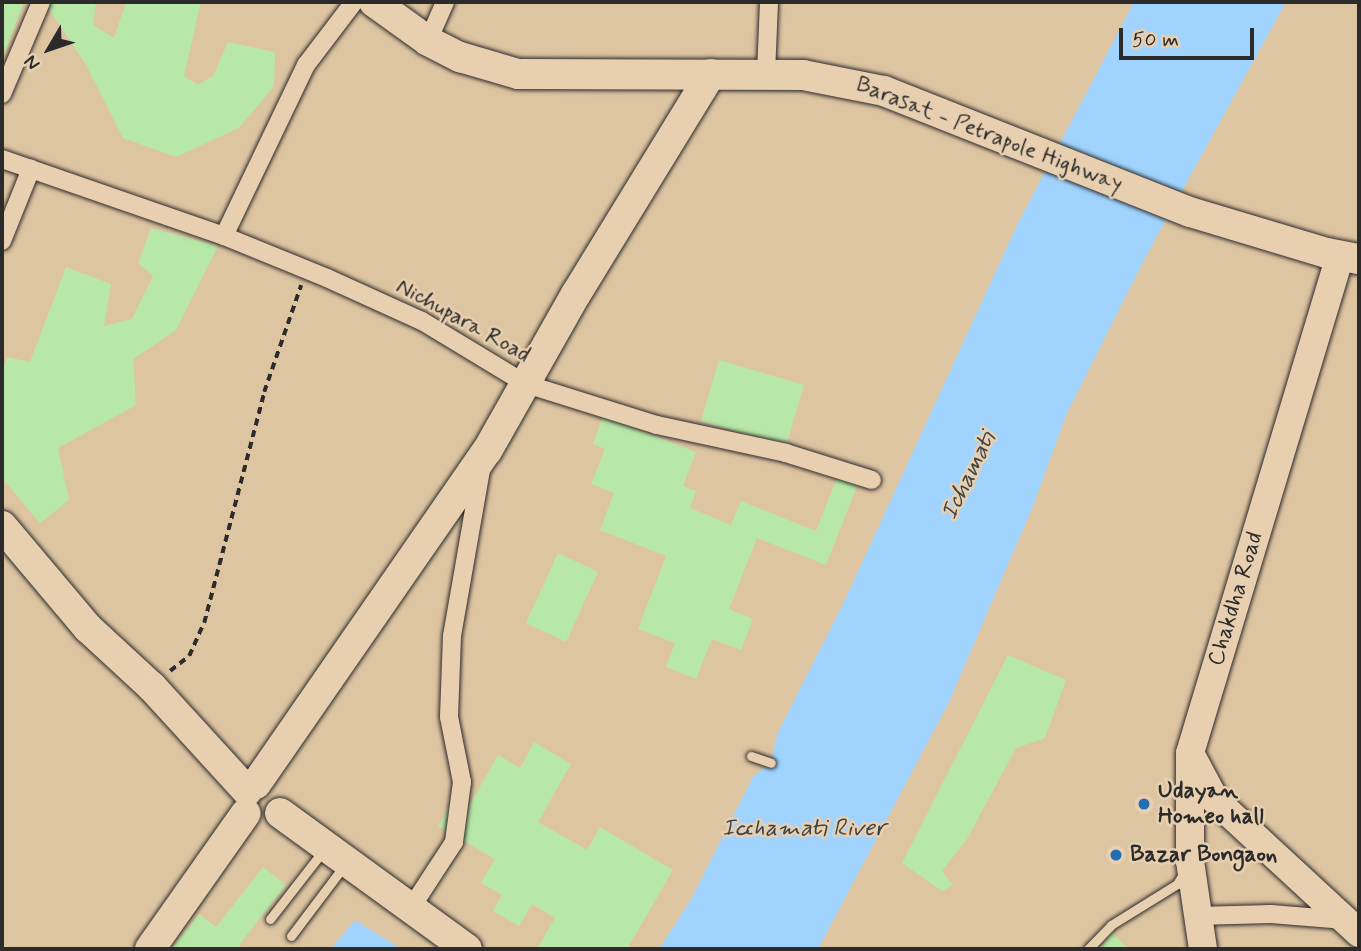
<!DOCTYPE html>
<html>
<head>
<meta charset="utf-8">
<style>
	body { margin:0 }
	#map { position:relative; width:1361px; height:951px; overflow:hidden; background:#dec5a1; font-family:Mynerve,sans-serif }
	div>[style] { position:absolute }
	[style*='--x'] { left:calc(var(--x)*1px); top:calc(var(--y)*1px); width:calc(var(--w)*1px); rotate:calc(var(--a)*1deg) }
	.green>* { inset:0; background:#b8e8a7 }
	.water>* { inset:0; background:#a0d4fe }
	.path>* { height:3.5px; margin-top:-1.75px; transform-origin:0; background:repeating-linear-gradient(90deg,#2b2b2b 0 7px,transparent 0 12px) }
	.roads { filter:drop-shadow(0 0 2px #2b2b2b) drop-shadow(0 0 2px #2b2b2b) }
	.service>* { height:9px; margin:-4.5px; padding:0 4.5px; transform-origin:4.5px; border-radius:4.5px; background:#e7cfb0 }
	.minor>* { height:18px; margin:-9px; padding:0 9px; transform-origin:9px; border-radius:9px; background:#e7cfb0 }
	.primary>* { height:28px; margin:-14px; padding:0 14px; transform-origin:14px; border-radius:14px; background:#e7cfb0 }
	.trunk>* { height:30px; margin:-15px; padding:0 15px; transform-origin:15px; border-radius:15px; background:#e7cfb0 }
	.dots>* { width:19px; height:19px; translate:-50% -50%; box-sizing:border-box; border:4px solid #e7cfb0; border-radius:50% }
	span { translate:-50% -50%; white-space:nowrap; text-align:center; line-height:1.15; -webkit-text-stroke:5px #e7cfb0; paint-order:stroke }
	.street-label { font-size:23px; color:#2b2b2b }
	.poi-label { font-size:23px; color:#2b2b2b; font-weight:700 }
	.left { translate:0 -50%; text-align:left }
	.water-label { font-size:24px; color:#3d444b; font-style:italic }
	.frame { position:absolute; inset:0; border:4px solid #2b2b2b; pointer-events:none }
	.north { position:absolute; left:14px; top:14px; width:70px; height:70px; -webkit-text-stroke:5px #e7cfb0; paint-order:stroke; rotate:231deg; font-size:19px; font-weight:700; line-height:28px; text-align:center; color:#2b2b2b }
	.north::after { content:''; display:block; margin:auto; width:24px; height:32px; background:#2b2b2b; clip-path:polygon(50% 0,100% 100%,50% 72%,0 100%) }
	.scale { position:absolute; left:1119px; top:28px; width:135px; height:32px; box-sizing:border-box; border:4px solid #2b2b2b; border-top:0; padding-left:9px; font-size:21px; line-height:24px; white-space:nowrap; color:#2b2b2b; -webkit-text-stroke:5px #e7cfb0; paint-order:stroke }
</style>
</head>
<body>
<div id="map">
	<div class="green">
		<i style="clip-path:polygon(2px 2px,24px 2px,2px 59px)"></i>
		<i style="clip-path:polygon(44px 2px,96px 2px,93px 25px,114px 38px,126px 2px,201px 2px,184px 76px,198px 85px,213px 76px,228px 42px,275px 52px,274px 86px,239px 128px,176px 157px,123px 138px,85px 63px)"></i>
		<i style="clip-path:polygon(151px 228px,218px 246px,176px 330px,133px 359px,136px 405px,58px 448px,69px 500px,40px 523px,2px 478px,2px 373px,7px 357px,30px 362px,66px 267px,111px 284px,104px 326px,132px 319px,153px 276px,138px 263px)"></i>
		<i style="clip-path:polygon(719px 360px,804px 385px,786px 446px,701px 421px)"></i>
		<i style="clip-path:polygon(603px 416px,696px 452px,683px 486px,696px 491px,690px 508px,731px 525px,741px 501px,816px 531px,837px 478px,857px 486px,826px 565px,757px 538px,729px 609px,753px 619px,741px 650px,712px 639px,696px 679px,666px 667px,675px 643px,638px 629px,666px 556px,600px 530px,614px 493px,591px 484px,605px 449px,593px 444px)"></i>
		<i style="clip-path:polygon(558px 553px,598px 572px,566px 642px,526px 623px)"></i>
		<i style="clip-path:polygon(1008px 655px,1066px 680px,1045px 738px,1016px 748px,967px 839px,942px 871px,953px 885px,942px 891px,902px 863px)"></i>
		<i style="clip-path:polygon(534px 742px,571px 764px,538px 822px,587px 850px,600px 827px,673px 870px,627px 949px,537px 949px,555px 918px,532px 904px,519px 926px,493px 911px,502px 895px,481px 883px,495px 859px,438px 826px,450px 805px,465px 813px,498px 755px,520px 768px)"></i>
		<i style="clip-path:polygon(263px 867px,286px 885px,239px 945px,243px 949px,172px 948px,199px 914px,216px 927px)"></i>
		<i style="clip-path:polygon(1112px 932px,1128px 949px,1100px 949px)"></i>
	</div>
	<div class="water">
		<i style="clip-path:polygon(1134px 2px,1286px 2px,1144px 260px,1067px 413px,1033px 506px,949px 702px,818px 949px,659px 949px,690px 901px,754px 775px,771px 763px,777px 734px,843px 604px,1018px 223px)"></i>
		<i style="clip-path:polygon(355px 920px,401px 949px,331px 949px)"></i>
	</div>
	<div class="path">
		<i style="--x:170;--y:671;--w:24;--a:-38"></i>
		<i style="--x:189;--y:656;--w:36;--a:-66"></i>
		<i style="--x:204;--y:623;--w:239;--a:-75.4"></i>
		<i style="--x:264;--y:392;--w:113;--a:-70.9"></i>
	</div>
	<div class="roads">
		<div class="service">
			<i style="--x:751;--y:756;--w:21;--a:19"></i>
			<i style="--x:270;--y:919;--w:86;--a:-52.1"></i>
			<i style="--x:291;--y:936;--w:88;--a:-52.9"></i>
			<i style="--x:1088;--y:949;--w:33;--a:-46"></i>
			<i style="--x:1111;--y:925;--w:78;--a:-31.8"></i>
			<i style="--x:1177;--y:884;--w:13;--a:-58"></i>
		</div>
		<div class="minor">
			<i style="--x:428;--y:41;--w:43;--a:-66.4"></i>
			<i style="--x:766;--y:74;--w:72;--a:-87.6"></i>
			<i style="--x:2;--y:94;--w:100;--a:-67"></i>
			<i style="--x:2;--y:159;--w:235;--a:19.1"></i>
			<i style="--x:224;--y:236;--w:111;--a:22.2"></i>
			<i style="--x:327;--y:278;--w:104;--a:24.4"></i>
			<i style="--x:422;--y:321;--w:122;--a:31.2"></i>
			<i style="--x:526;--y:384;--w:137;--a:17.4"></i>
			<i style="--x:657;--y:425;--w:132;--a:12.2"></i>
			<i style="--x:786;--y:453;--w:90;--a:17.4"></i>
			<i style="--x:224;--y:236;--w:190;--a:-64.4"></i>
			<i style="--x:306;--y:65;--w:79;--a:-52.7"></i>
			<i style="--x:2;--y:241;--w:78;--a:-68.1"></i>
			<i style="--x:411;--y:908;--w:79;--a:-56.9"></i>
			<i style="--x:454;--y:842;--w:61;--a:-82.4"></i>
			<i style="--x:462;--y:782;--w:66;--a:-101.3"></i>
			<i style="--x:449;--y:717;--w:81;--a:-87.9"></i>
			<i style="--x:452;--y:636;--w:169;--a:-80.1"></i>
			<i style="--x:1196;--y:916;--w:75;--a:-1.5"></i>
			<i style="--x:1271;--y:914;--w:74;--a:4.6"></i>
		</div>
		<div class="primary">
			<i style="--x:1191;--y:755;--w:51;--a:61.9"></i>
			<i style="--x:1215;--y:800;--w:196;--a:42.7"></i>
			<i style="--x:1203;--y:949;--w:89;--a:-98.4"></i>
			<i style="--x:1190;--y:861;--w:108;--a:-90"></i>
			<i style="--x:1190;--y:753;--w:519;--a:-73.21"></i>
		</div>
		<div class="trunk">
			<i style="--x:374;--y:2;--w:67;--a:35.8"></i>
			<i style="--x:428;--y:41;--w:36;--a:27"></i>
			<i style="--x:460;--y:57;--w:60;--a:16.3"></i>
			<i style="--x:518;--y:74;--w:285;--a:0.2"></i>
			<i style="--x:803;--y:75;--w:83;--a:11.2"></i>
			<i style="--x:884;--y:91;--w:329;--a:21.6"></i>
			<i style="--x:1190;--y:212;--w:143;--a:16.7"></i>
			<i style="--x:1327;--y:253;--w:33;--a:11"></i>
			<i style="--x:2;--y:526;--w:133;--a:49.9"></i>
			<i style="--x:88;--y:628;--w:87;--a:42.7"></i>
			<i style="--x:152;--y:687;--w:141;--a:47.6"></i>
			<i style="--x:256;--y:784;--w:405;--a:-55.3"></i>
			<i style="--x:487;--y:451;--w:180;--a:-60.5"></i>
			<i style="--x:576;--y:294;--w:258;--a:-58.5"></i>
			<i style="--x:280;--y:813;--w:231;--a:36"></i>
			<i style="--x:150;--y:949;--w:166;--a:-54.8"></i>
		</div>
	</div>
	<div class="dots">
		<i style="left:1144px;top:804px;background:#1f6fb2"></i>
		<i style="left:1116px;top:855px;background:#1f6fb2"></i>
	</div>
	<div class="street-label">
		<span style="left:989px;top:135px;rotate:21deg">Barasat - Petrapole Highway</span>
		<span style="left:463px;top:321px;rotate:29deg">Nichupara Road</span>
		<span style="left:1236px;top:599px;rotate:-73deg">Chakdha Road</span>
	</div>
	<div class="poi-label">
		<span class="left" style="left:1158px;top:804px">Udayan<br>Homeo hall</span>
		<span class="left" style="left:1130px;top:855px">Bazar Bongaon</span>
	</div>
	<div class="water-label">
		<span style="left:969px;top:476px;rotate:-64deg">Ichamati</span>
		<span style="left:804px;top:829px">Icchamati River</span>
	</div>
	<div class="frame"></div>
	<div class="north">N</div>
	<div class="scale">50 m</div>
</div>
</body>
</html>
